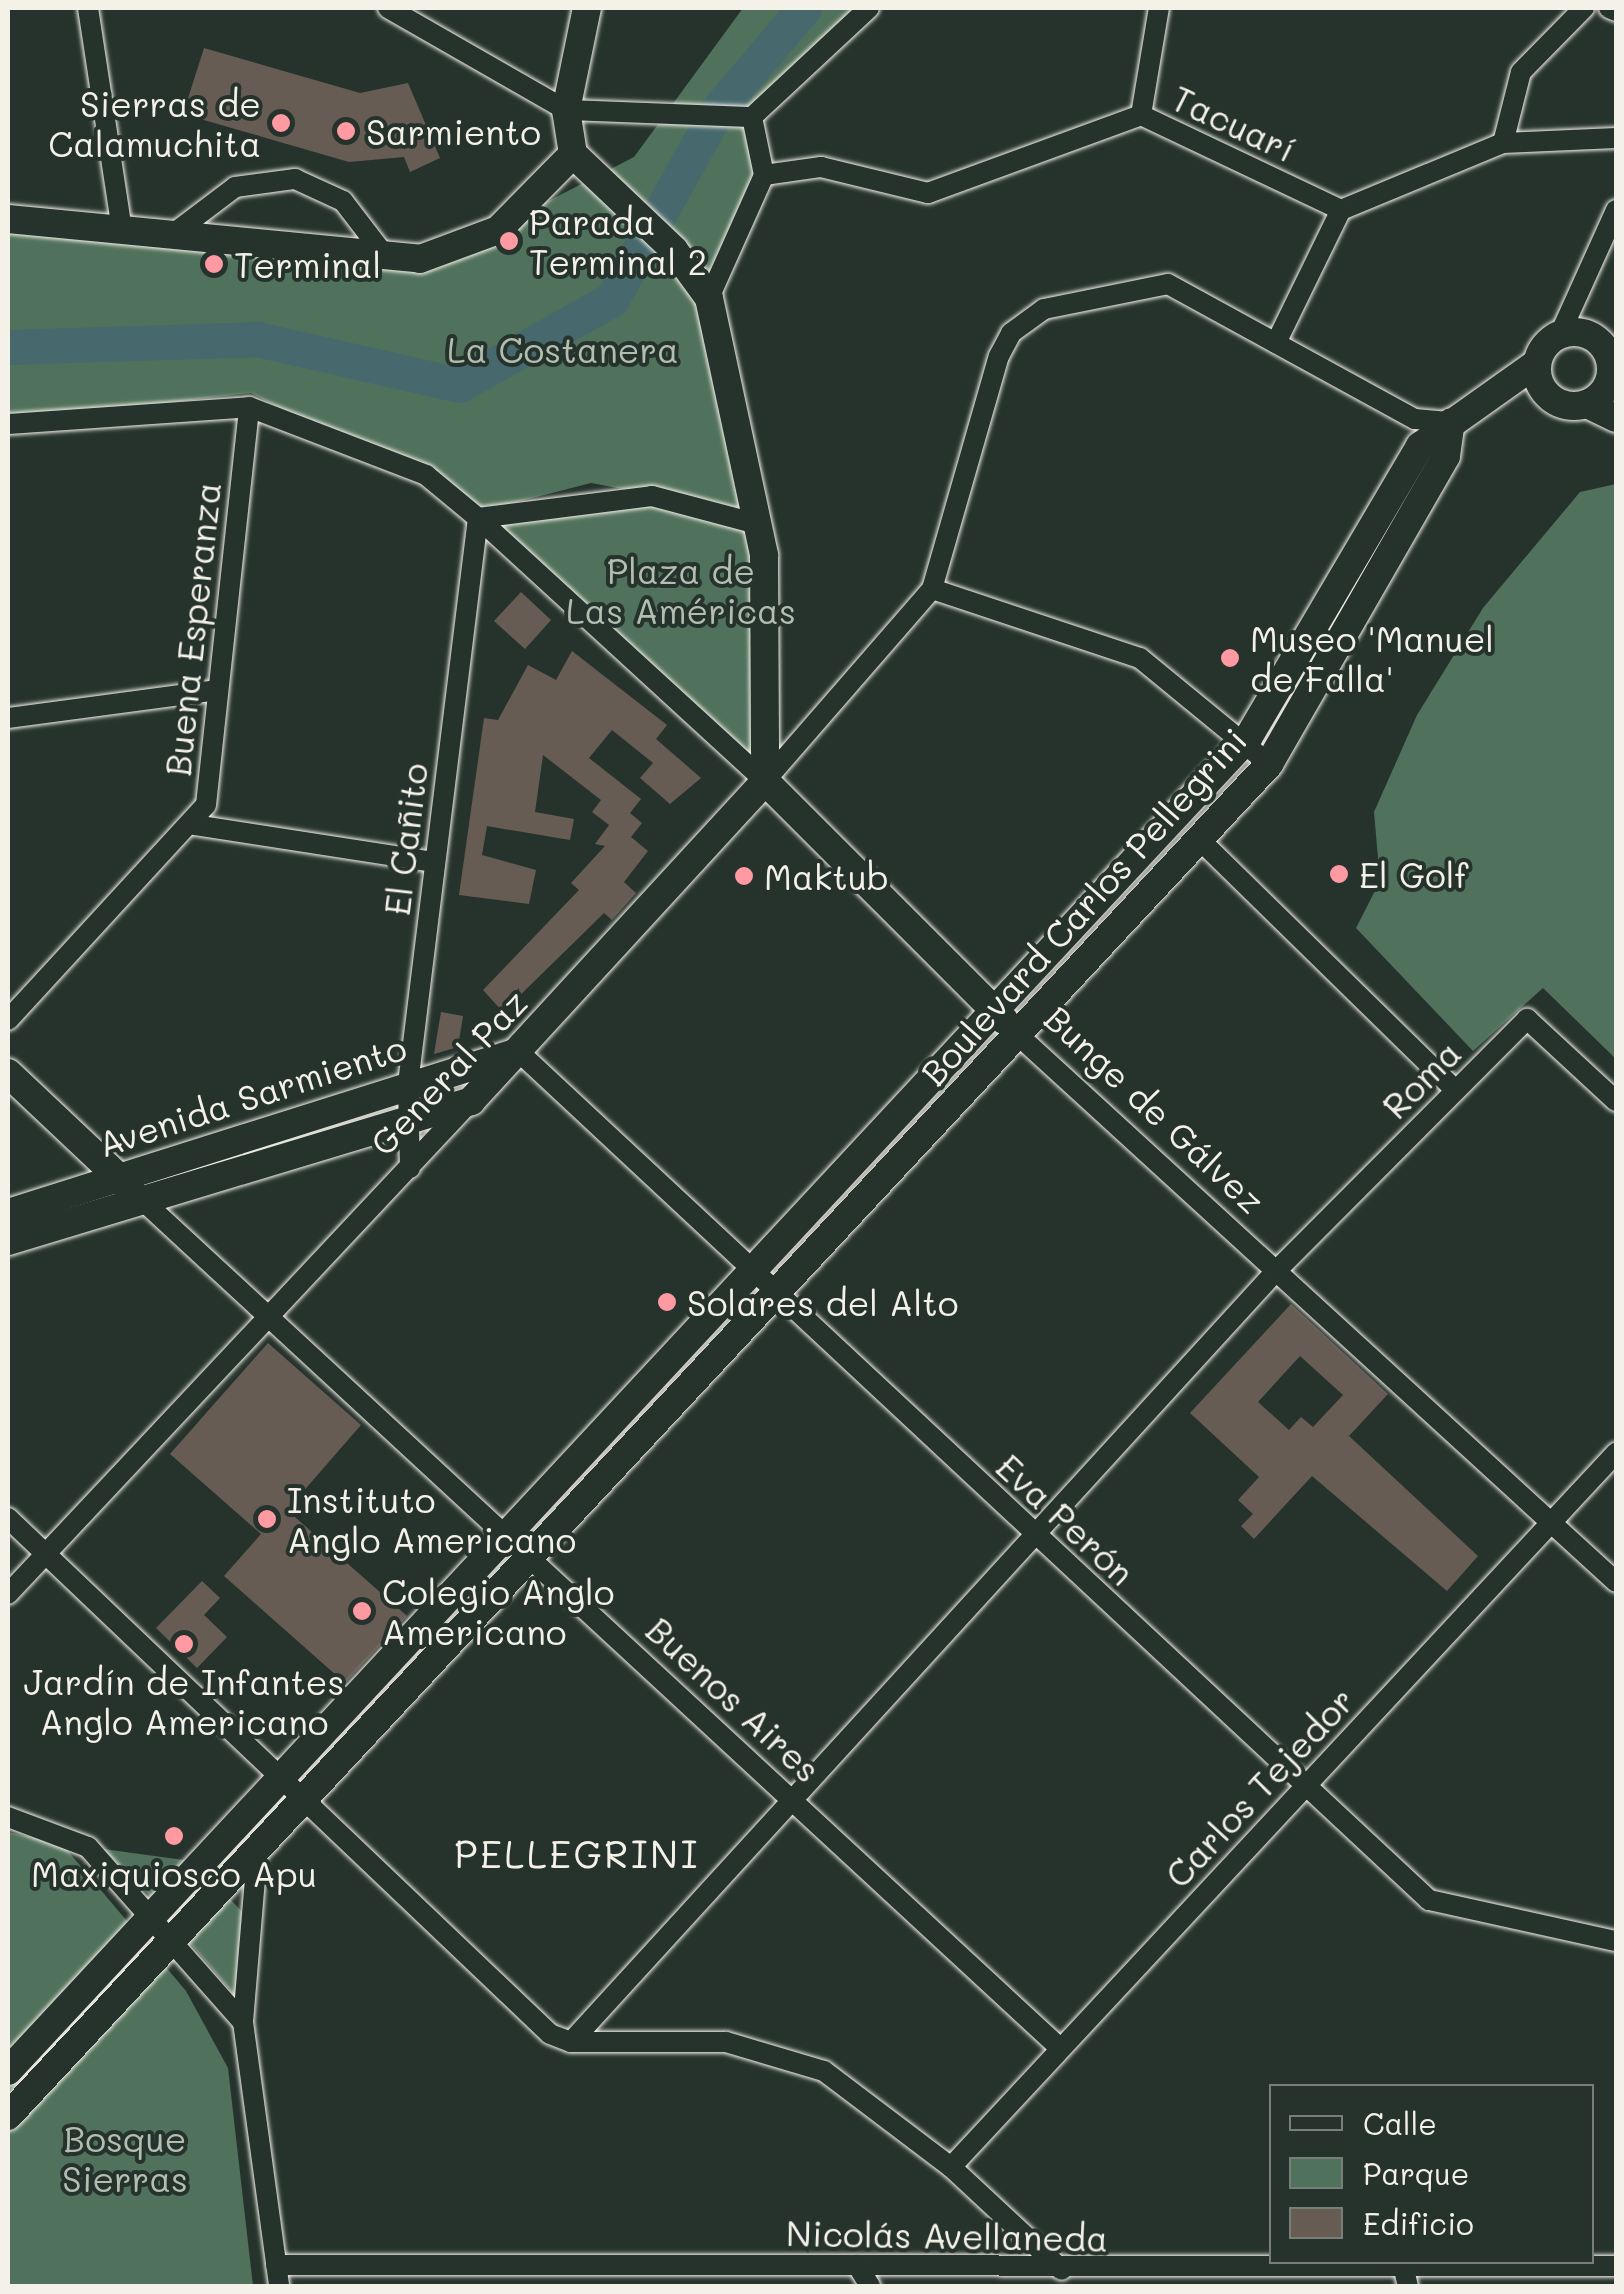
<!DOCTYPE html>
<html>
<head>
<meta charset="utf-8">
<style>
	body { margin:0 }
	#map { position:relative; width:1624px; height:2294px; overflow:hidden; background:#26332d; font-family:Mali,sans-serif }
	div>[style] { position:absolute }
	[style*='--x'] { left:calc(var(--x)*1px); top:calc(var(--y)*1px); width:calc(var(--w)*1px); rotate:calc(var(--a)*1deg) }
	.green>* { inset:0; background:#50715b }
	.river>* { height:35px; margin:-17.5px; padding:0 17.5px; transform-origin:17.5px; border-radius:17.5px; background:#47696d }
	.building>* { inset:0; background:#675c54 }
	.roads { filter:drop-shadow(0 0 2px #f4f1e8) drop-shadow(0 0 2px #f4f1e8) }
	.street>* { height:20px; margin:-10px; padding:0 10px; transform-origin:10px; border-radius:10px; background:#26332d }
	.secondary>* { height:28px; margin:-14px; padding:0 14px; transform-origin:14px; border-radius:14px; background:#26332d }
	.secondary>.ring { margin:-14px; padding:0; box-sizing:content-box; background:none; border:28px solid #26332d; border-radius:50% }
	.dots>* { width:28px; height:28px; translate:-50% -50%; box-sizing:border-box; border:5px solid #26332d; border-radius:50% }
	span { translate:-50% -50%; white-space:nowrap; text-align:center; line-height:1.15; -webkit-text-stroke:8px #26332d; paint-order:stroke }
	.poi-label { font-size:35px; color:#f4f1e8 }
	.right { translate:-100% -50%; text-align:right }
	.left { translate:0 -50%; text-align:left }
	.street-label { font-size:35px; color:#f4f1e8 }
	.park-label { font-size:35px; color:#b2beb0 }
	.neighbourhood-label { font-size:38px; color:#f4f1e8; letter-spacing:2.5px }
	.frame { position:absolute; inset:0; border:10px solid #f4f1e8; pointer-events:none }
	.legend { position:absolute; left:1269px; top:2084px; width:325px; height:180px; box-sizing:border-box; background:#26332d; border:2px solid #787f78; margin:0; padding:12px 18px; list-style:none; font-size:30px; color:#f4f1e8 }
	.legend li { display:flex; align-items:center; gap:20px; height:50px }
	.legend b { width:50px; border:2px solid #787f78 }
</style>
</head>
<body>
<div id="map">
	<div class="green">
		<i style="clip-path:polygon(743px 8px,872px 8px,752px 117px,762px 174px,699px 307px,757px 524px,765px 781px,478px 518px,650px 494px,591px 483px,481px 511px,251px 393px,8px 421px,8px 228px,432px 261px,634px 157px)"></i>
		<i style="clip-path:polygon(1616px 484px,1616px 1059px,1543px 988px,1473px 1051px,1356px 928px,1380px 881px,1374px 812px,1417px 715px,1483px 608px,1580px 492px)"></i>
		<i style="clip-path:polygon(280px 1789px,296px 1804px,217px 1885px,245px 1915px,239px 2000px,164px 1913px)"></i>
		<i style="clip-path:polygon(8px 1832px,62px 1844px,186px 1991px,228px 2068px,253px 2286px,8px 2286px)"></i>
		<i style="clip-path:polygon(103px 1849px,199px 1862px,159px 1905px)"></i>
	</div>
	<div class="river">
		<i style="--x:8;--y:347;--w:249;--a:-1.8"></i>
		<i style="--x:257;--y:339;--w:207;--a:12.8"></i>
		<i style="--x:459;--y:385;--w:176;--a:-29.3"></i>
		<i style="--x:612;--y:299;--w:214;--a:-60.9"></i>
		<i style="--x:716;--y:112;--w:136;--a:-49.8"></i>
	</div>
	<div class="building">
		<i style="clip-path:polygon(204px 48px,360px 93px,408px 83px,440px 158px,410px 172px,404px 157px,349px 162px,183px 114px)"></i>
		<i style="clip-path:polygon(521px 592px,551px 620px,525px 649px,494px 621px)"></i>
		<i style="clip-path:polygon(572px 651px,667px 725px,656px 739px,701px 778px,670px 804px,640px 778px,653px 763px,612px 730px,589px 758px,641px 799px,630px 813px,642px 823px,631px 837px,648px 851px,624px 882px,636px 893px,612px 920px,604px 913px,503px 1012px,483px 990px,579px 890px,571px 883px,605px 846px,595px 844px,609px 825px,592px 812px,601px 800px,543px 755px,535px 812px,574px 819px,570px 840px,487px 826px,482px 855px,536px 870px,529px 904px,459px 895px,484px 718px,498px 720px,528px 665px,556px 680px)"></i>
		<i style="clip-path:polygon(441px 1012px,463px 1016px,458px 1047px,434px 1054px)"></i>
		<i style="clip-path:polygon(evenodd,1291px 1304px,1388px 1394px,1349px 1436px,1478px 1556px,1447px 1591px,1312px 1476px,1254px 1539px,1241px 1526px,1253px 1514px,1238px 1500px,1259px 1477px,1190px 1413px,1291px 1304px,1300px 1356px,1343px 1395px,1313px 1427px,1301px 1417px,1289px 1430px,1258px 1402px,1300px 1356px)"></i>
		<i style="clip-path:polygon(268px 1343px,361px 1425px,287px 1510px,407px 1616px,345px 1683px,224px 1576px,261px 1534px,170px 1454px)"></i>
		<i style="clip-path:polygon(202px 1581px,220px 1598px,204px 1615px,227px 1637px,197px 1668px,156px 1628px)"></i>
	</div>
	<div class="roads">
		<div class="street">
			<i style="--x:88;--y:8;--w:226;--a:81.3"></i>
			<i style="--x:388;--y:8;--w:205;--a:29.8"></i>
			<i style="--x:566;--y:110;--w:186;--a:2.2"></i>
			<i style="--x:1609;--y:8;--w:8;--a:23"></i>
			<i style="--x:1141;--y:115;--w:109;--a:-80.5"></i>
			<i style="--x:752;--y:117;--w:160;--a:-43"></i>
			<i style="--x:1503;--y:143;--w:73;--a:-75.8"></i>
			<i style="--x:1521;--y:72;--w:90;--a:-45.5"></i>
			<i style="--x:764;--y:175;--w:58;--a:-8"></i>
			<i style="--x:821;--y:167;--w:110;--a:13.7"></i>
			<i style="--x:928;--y:193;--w:227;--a:-20.1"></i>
			<i style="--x:1141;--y:115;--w:221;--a:25.4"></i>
			<i style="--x:1341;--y:210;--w:175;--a:-22.5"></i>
			<i style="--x:1503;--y:143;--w:113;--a:-2.5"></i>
			<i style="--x:169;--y:237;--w:83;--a:-37.1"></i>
			<i style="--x:235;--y:187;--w:61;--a:-7.6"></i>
			<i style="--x:295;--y:179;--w:53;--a:24.6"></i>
			<i style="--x:343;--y:201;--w:71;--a:52.5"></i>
			<i style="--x:709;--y:298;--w:135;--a:-65.9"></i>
			<i style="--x:764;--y:175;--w:59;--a:-101.7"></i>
			<i style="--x:1560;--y:334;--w:136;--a:-65.7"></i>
			<i style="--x:1276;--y:343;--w:148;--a:-64"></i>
			<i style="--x:1611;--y:364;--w:6;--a:-31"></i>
			<i style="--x:8;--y:424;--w:242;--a:-4"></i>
			<i style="--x:249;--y:407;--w:190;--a:21"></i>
			<i style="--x:426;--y:475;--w:67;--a:39.6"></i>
			<i style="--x:478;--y:518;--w:175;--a:-7.2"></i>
			<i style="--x:652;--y:496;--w:109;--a:14.9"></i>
			<i style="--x:478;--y:518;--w:389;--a:42.5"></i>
			<i style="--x:765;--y:781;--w:254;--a:-49"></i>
			<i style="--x:932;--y:589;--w:242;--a:-74"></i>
			<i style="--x:999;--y:356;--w:26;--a:-62"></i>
			<i style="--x:1011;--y:333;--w:41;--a:-36"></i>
			<i style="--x:1044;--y:309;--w:126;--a:-11.4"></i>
			<i style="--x:1168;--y:284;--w:281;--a:28.7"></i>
			<i style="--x:1415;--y:419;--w:36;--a:5"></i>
			<i style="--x:932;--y:589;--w:219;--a:18.4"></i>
			<i style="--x:1140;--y:658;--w:167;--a:39.4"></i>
			<i style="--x:8;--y:718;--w:211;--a:-7.6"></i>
			<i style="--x:194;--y:825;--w:243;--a:8.8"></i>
			<i style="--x:1202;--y:842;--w:354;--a:44.4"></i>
			<i style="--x:8;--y:1020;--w:292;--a:-47.4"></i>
			<i style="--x:206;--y:805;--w:400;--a:-83.8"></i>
			<i style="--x:1018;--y:1035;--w:810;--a:42.45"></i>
			<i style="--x:519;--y:1052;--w:1244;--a:42.98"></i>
			<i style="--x:1429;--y:1900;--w:191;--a:12.4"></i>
			<i style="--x:410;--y:1168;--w:84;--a:-91.4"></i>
			<i style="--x:408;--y:1084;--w:570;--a:-82.95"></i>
			<i style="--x:140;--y:1198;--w:1253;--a:42.74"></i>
			<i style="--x:8;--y:1518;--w:748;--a:43.59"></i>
			<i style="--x:550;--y:2034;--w:22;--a:21"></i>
			<i style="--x:571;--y:2042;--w:155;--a:0"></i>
			<i style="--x:726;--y:2042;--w:102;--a:16.5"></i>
			<i style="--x:824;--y:2071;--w:159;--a:37.1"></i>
			<i style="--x:951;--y:2167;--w:151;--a:42.9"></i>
			<i style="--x:8;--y:1594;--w:676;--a:-46.8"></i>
			<i style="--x:8;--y:1817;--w:85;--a:20.6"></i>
			<i style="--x:88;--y:1847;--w:234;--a:48.5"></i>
			<i style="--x:257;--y:1855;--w:168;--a:94.8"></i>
			<i style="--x:243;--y:2022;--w:266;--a:82.2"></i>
			<i style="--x:571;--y:2042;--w:1045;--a:-47.56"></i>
			<i style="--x:1276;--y:1271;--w:356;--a:-45.1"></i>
			<i style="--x:1527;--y:1019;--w:121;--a:42.7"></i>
			<i style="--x:951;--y:2167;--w:976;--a:-47.04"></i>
			<i style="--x:276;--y:2265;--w:1340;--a:0.04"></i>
			<i style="--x:857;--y:2265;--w:25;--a:58"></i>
			<i style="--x:1403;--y:2265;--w:22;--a:77"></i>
		</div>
		<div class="secondary">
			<i style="--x:573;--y:154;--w:139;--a:43.5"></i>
			<i style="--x:674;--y:250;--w:59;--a:53.9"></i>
			<i style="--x:709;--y:298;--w:263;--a:77.9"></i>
			<i style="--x:764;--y:555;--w:226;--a:89.7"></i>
			<i style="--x:573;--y:154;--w:45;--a:-99"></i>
			<i style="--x:566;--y:110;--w:104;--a:-78.4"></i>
			<i style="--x:8;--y:219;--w:414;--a:5.5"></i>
			<i style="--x:420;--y:259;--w:83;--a:-20.4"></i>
			<i style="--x:498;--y:230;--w:107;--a:-45.4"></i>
			<i class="ring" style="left:1537px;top:332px;width:46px;height:46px"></i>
			<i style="--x:1587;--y:404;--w:32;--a:26"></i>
			<i style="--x:765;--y:781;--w:338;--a:45"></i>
			<i style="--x:8;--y:1073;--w:168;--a:43.3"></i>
			<i style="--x:8;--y:1213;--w:535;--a:-17.52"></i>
			<i style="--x:8;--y:1241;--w:484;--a:-16.8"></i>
			<i style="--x:471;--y:1101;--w:435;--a:-47.4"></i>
			<i style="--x:8;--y:2071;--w:1821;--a:-47.07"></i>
			<i style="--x:1248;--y:738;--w:339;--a:-59.5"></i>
			<i style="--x:1420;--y:446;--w:143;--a:-35.4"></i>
			<i style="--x:8;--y:2116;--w:1849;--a:-46.99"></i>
			<i style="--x:1269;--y:764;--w:355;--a:-60.1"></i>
			<i style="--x:1446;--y:456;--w:34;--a:-82"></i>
		</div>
	</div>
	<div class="dots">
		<i style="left:281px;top:123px;background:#ff9aa2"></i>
		<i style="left:346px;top:131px;background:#ff9aa2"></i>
		<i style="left:509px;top:241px;background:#ff9aa2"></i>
		<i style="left:214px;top:264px;background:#ff9aa2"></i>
		<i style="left:1230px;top:658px;background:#ff9aa2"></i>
		<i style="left:1339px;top:874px;background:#ff9aa2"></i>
		<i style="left:744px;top:876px;background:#ff9aa2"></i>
		<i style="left:667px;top:1302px;background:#ff9aa2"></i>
		<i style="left:267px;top:1519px;background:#ff9aa2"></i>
		<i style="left:362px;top:1611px;background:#ff9aa2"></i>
		<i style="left:184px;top:1644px;background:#ff9aa2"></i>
		<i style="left:174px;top:1836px;background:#ff9aa2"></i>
	</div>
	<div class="poi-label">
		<span class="right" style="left:261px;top:123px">Sierras de<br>Calamuchita</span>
		<span class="left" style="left:366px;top:131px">Sarmiento</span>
		<span class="left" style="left:529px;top:241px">Parada<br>Terminal 2</span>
		<span class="left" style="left:234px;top:264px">Terminal</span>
		<span class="left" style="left:1250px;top:658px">Museo 'Manuel<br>de Falla'</span>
		<span class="left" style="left:1359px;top:874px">El Golf</span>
		<span class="left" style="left:764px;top:876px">Maktub</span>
		<span class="left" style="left:687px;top:1302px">Solares del Alto</span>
		<span class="left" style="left:287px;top:1519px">Instituto<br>Anglo Americano</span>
		<span class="left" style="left:382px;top:1611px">Colegio Anglo<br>Americano</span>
		<span style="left:184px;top:1701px">Jardín de Infantes<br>Anglo Americano</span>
		<span style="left:174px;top:1873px">Maxiquiosco Apu</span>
	</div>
	<div class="street-label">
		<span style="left:1234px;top:123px;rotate:25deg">Tacuarí</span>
		<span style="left:192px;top:629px;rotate:-84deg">Buena Esperanza</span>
		<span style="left:405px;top:839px;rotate:-83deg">El Cañito</span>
		<span style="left:1083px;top:906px;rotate:-48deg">Boulevard Carlos Pellegrini</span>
		<span style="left:448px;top:1072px;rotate:-47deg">General Paz</span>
		<span style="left:1421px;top:1079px;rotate:-45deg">Roma</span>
		<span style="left:252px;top:1095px;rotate:-18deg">Avenida Sarmiento</span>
		<span style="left:1155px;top:1109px;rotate:43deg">Bunge de Gálvez</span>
		<span style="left:1066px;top:1519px;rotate:43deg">Eva Perón</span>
		<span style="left:734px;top:1699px;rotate:43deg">Buenos Aires</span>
		<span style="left:1259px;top:1787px;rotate:-47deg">Carlos Tejedor</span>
		<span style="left:947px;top:2235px;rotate:1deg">Nicolás Avellaneda</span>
	</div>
	<div class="park-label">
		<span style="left:563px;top:349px">La Costanera</span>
		<span style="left:681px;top:590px">Plaza de<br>Las Américas</span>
		<span style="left:125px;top:2158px">Bosque<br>Sierras</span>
	</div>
	<div class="neighbourhood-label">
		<span style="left:577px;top:1854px">PELLEGRINI</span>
	</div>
	<div class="frame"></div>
	<ul class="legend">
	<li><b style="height:12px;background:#26332d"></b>Calle</li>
	<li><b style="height:28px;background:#50715b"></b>Parque</li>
	<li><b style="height:28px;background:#675c54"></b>Edificio</li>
	</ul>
</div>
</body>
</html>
